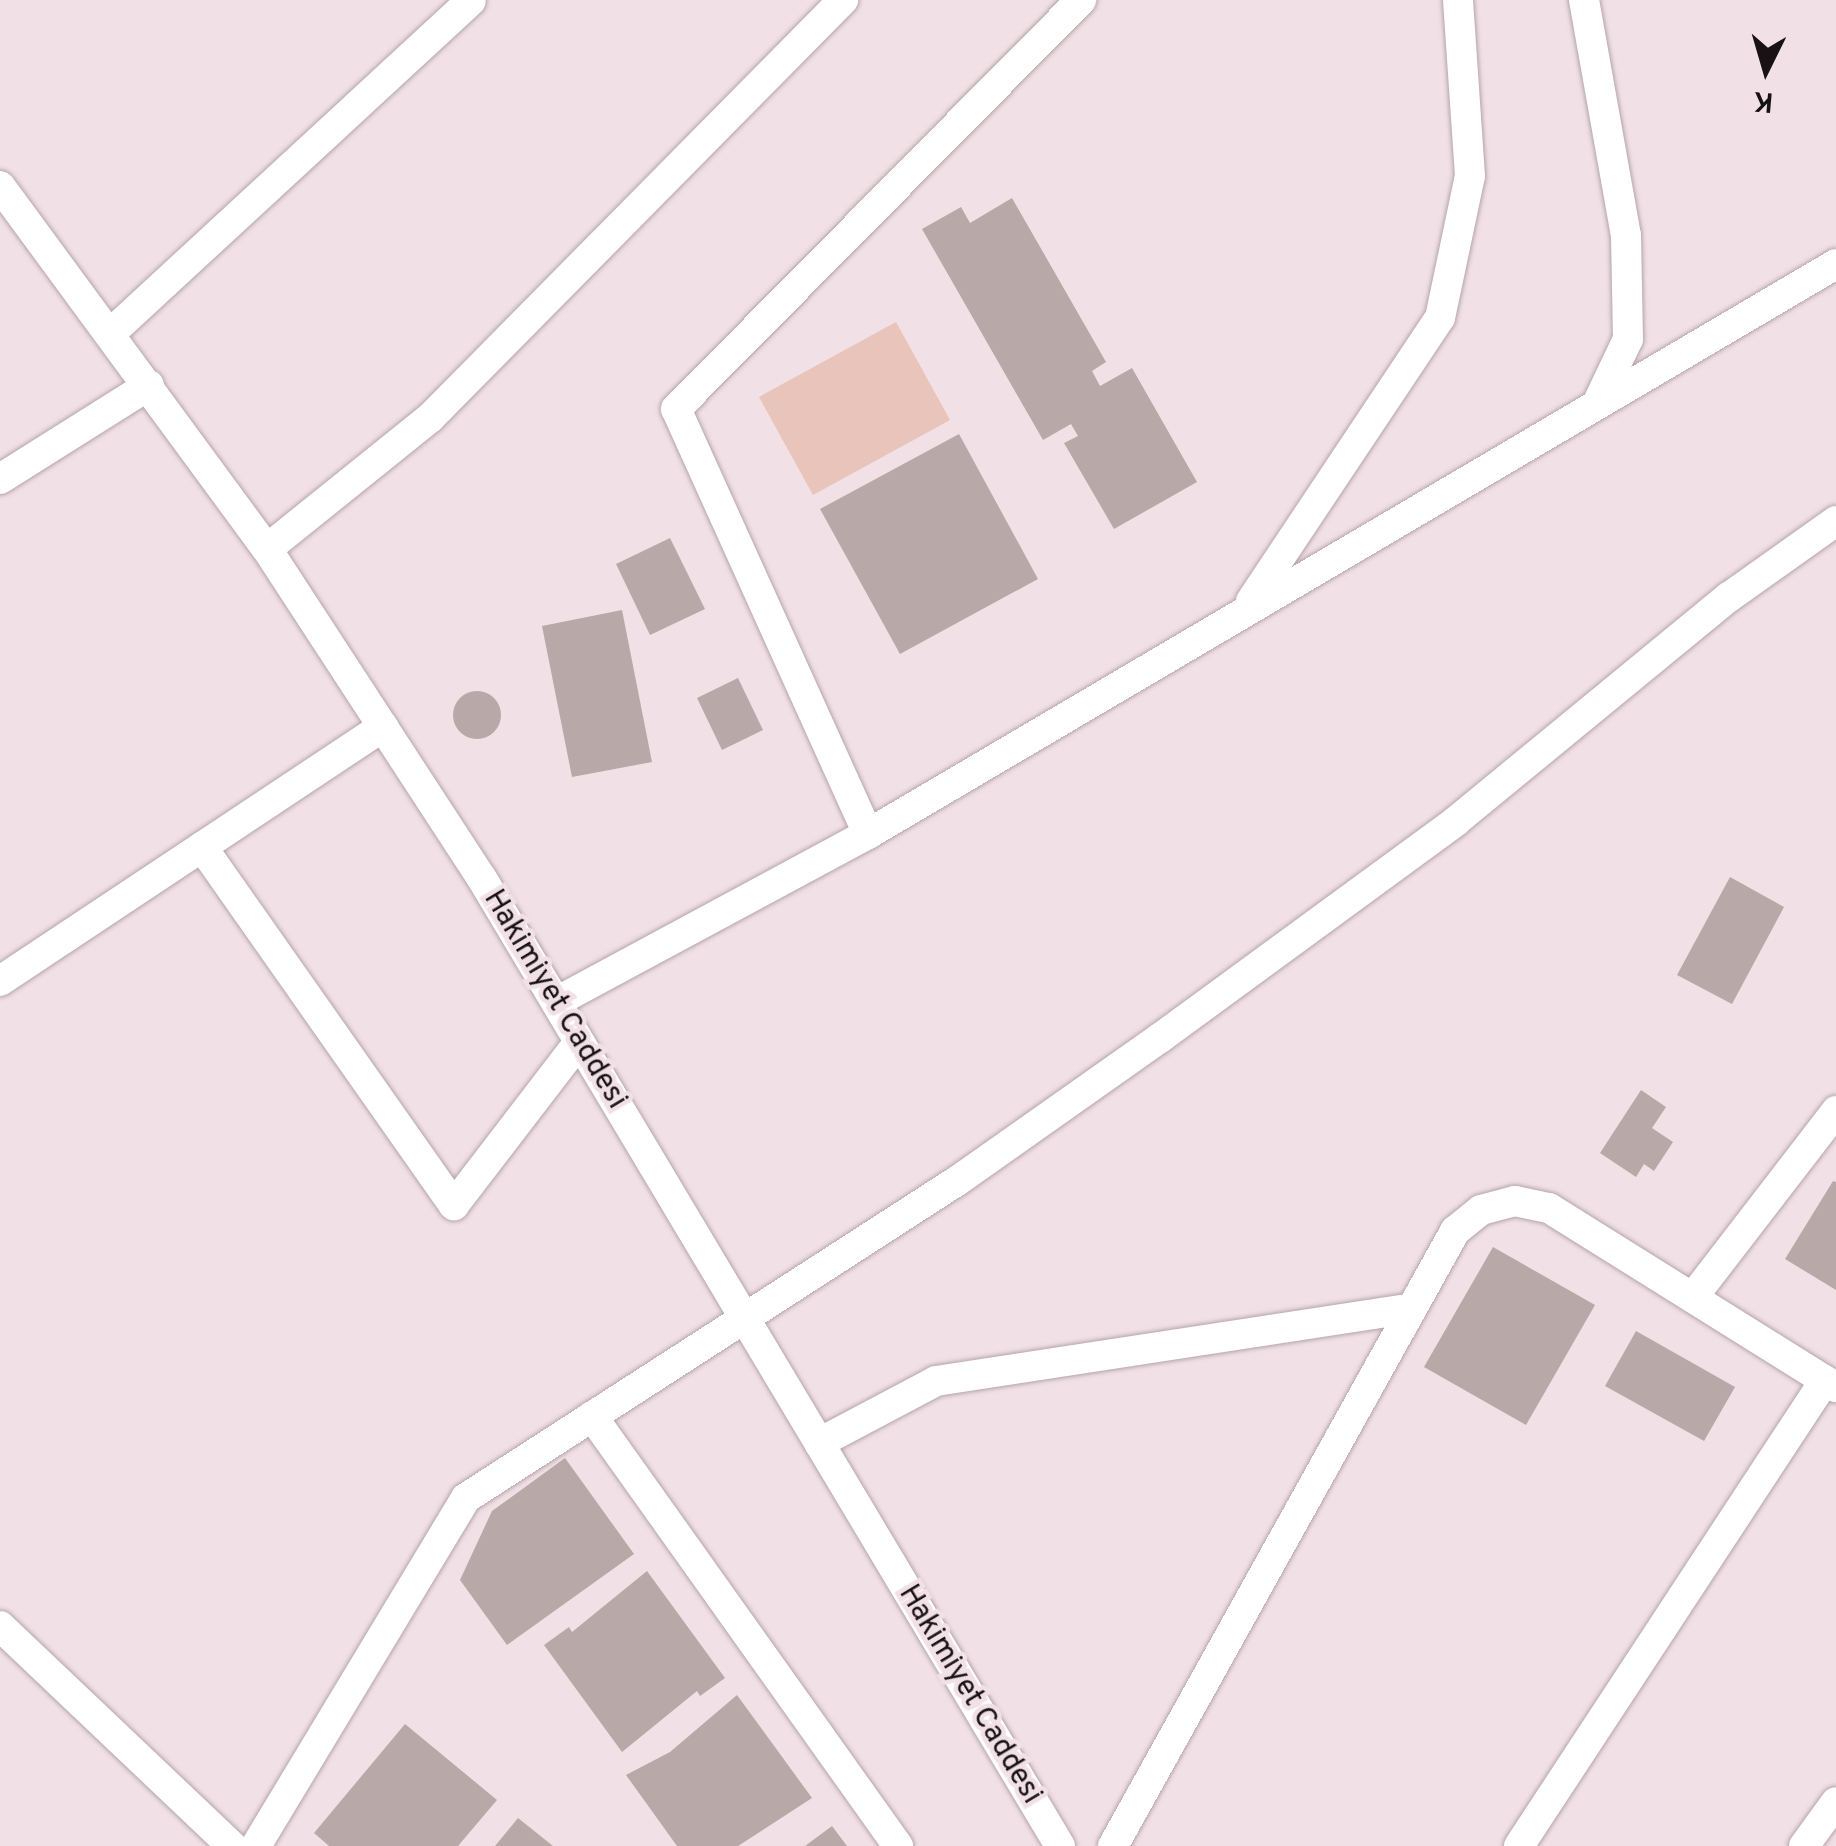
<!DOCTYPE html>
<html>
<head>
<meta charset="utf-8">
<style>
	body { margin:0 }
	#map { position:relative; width:1836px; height:1846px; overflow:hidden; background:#f1e0e5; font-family:Overpass,sans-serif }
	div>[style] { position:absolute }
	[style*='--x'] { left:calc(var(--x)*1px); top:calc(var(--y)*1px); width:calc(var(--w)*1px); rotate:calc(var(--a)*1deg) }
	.green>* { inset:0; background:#e8c4ba }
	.building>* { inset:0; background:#b8a8a8 }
	.round { border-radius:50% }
	.roads { filter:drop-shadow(0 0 2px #b5a5aa) drop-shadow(0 0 2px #b5a5aa) }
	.minor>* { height:30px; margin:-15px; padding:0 15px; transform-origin:15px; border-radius:15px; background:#fff }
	span { translate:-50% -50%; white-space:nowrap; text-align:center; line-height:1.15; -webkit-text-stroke:9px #f1e0e5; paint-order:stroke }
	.street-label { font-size:30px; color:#181214 }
	.north { position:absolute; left:1716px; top:20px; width:100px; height:100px; -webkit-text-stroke:8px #f1e0e5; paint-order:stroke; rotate:185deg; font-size:28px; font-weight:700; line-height:40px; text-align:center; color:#181214 }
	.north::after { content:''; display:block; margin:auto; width:35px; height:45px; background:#181214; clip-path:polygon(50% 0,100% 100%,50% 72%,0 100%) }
</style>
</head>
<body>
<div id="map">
	<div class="green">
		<i style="clip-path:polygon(896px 322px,950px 420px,813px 495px,759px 397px)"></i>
	</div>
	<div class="building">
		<i style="clip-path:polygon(1012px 198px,1106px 362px,1092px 371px,1100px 386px,1132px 368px,1197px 482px,1114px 529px,1064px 443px,1078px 436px,1071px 424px,1043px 440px,922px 229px,961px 207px,970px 223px)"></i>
		<i style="clip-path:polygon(959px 434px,1038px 579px,900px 654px,820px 509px)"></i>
		<i style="clip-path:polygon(670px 538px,705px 609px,650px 635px,616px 564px)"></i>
		<i style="clip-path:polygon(622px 610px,652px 762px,572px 777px,542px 626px)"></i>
		<i style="clip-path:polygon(738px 678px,763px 730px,722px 750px,697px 698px)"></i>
		<i class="round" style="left:453px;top:691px;width:48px;height:48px"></i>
		<i style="clip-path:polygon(1730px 877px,1784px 907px,1732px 1004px,1677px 975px)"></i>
		<i style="clip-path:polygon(1641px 1090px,1666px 1107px,1652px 1128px,1673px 1142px,1654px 1171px,1644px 1164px,1636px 1177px,1600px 1153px)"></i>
		<i style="clip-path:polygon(1833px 1181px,1836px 1182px,1836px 1290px,1785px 1259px)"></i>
		<i style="clip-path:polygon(1493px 1247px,1595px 1305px,1526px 1425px,1424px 1367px)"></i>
		<i style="clip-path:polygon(1636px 1331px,1735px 1387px,1704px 1441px,1605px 1386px)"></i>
		<i style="clip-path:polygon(565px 1458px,634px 1554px,507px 1645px,460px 1580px,492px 1511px)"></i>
		<i style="clip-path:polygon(647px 1571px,725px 1678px,700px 1696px,697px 1691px,622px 1752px,544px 1645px,569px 1627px,572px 1632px)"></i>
		<i style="clip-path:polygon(737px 1695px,812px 1798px,738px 1846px,677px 1846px,626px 1775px,670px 1752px)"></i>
		<i style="clip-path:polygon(405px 1724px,497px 1800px,458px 1846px,329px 1846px,314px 1833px)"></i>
		<i style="clip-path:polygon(518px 1818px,553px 1846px,495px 1846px)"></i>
		<i style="clip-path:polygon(832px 1826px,847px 1846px,805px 1846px)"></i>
	</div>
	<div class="roads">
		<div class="minor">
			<i style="--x:1584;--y:0;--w:239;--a:79.9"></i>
			<i style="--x:1626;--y:235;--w:104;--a:88.9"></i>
			<i style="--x:1628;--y:339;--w:70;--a:115.5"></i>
			<i style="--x:0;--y:186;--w:451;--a:53.7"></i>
			<i style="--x:267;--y:549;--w:392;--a:56.9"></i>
			<i style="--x:481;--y:877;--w:1129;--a:59.14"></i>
			<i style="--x:112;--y:332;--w:488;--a:-42.7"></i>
			<i style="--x:0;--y:479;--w:176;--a:-32.2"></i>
			<i style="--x:267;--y:549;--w:209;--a:-38.8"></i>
			<i style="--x:430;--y:418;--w:588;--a:-45.34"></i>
			<i style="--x:1251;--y:601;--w:340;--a:-56.3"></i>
			<i style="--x:1440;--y:318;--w:145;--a:-78.1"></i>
			<i style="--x:1470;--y:176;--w:176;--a:-93.9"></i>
			<i style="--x:868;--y:834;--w:466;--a:-114.3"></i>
			<i style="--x:676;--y:409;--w:576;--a:-45.28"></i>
			<i style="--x:202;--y:847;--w:438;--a:54.9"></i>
			<i style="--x:454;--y:1205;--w:205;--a:-52.5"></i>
			<i style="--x:0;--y:981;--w:460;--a:-33.6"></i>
			<i style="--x:556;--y:1002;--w:354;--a:-28.3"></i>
			<i style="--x:868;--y:834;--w:1123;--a:-30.49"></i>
			<i style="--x:1693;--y:1297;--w:235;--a:-52.4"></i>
			<i style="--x:592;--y:1416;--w:528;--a:54.56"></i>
			<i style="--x:819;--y:1443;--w:132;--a:-27.9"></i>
			<i style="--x:936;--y:1381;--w:481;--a:-8.7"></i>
			<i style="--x:0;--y:1626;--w:320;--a:43.5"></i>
			<i style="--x:256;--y:1846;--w:406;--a:-58.9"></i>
			<i style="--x:466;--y:1498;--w:584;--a:-32.85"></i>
			<i style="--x:957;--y:1181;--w:248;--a:-35.2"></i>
			<i style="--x:1160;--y:1038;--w:367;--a:-36.2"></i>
			<i style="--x:1456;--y:821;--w:353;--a:-39.4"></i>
			<i style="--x:1729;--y:597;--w:131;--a:-35.4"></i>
			<i style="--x:1113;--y:1846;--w:704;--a:-60.92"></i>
			<i style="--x:1455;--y:1231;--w:33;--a:-39"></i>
			<i style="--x:1481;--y:1210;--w:35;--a:-15"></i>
			<i style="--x:1515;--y:1201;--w:35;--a:12"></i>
			<i style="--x:1549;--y:1208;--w:338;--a:32"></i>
			<i style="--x:1519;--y:1846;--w:557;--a:-56.71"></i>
			<i style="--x:1804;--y:1846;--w:54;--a:-54"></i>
		</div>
	</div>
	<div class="street-label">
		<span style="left:554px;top:1000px;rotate:59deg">Hakimiyet Caddesi</span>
		<span style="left:969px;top:1695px;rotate:59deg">Hakimiyet Caddesi</span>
	</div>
	<div class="north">K</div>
</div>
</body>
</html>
